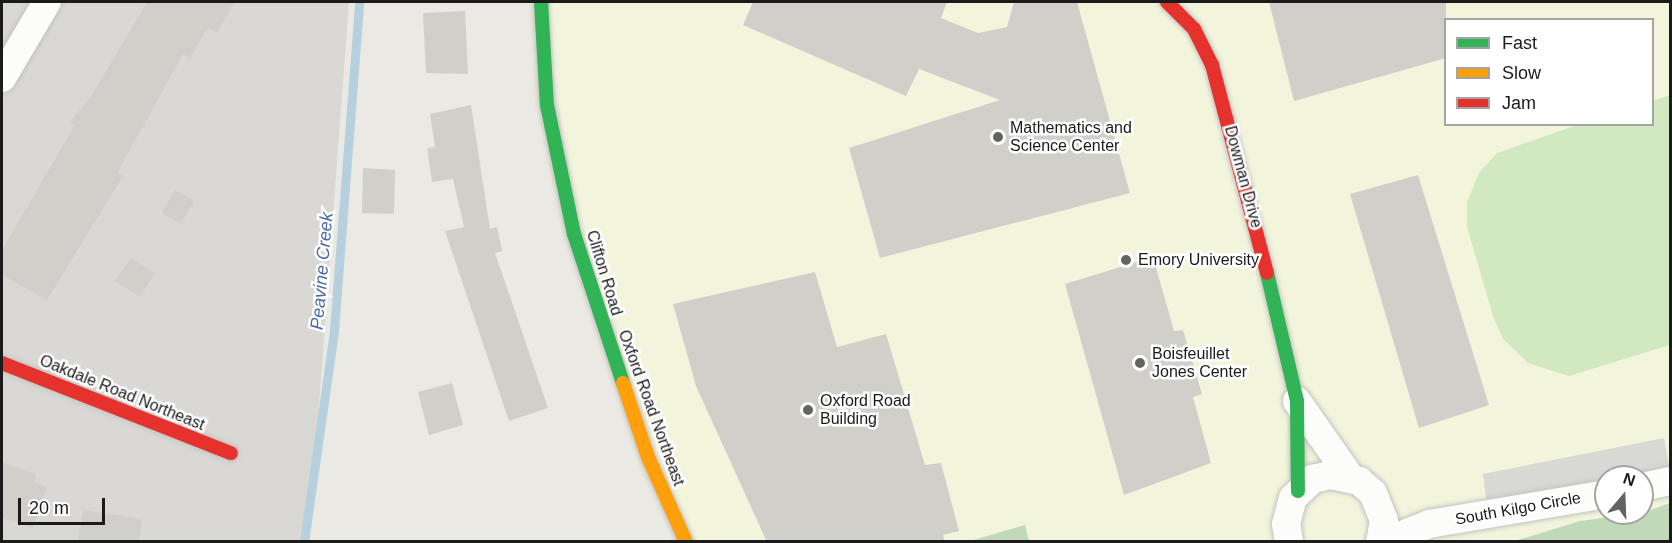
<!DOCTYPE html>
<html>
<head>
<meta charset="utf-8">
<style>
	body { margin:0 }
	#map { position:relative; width:1672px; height:543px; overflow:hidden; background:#eae9e3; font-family:Arial,sans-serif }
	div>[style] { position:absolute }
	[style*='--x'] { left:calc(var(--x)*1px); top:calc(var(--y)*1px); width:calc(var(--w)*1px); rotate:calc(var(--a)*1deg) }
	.residential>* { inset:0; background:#d9d8d5 }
	.education>* { inset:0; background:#f2f5dc }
	.grass>* { inset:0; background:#d1e8c1 }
	.forest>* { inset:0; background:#c0d9b8 }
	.parking>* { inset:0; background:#d8d8d5 }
	.stream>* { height:9px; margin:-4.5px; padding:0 4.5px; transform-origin:4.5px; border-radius:4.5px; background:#b6d0dd }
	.building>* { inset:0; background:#d0cfca }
	.roads { filter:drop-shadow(0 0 2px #c2c2bf) drop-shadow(0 0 2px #c2c2bf) }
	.street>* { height:28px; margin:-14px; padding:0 14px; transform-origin:14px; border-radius:14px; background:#fcfcfb }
	.fast>* { height:14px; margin:-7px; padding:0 7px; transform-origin:7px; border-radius:7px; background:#30b455 }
	.slow>* { height:14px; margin:-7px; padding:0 7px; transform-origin:7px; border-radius:7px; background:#ff9f0a }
	.jam>* { height:14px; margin:-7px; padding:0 7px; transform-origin:7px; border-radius:7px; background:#e5322d }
	.dots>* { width:16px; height:16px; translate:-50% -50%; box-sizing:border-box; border:3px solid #fff; border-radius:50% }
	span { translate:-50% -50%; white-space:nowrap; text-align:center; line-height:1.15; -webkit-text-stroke:5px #fff; paint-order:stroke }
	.poi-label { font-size:16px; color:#1b1b1b }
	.left { translate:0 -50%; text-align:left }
	.street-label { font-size:16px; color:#1b1b1b }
	.water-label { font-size:18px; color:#496ba8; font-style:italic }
	.frame { position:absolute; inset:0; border:3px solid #1b1b1b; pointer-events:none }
	.legend { position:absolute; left:1444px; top:18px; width:210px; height:108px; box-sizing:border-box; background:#fff; border:2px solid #a4a4a4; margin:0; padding:8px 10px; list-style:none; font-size:18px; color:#1b1b1b }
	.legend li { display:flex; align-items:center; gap:12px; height:30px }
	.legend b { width:30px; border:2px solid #a4a4a4 }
	.north { position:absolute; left:1594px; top:465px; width:60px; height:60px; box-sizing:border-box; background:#fff; border:2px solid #a4a4a4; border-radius:50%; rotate:19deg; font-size:16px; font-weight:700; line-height:24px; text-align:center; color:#1b1b1b }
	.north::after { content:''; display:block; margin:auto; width:21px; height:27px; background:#636361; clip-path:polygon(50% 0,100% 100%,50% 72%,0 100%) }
	.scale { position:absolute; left:18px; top:498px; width:87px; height:27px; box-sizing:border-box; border:3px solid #1b1b1b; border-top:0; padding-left:8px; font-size:18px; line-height:21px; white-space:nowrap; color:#1b1b1b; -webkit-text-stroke:4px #fff; paint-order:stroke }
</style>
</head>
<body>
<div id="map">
	<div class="residential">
		<i style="clip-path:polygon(2px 2px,349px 2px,309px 541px,2px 541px)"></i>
	</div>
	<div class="education">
		<i style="clip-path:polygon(evenodd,541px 2px,1670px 2px,1670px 541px,686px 541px,589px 285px,541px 2px,1446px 20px,1652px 20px,1652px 124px,1446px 124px,1446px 20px,541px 2px,1606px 477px,1642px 477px,1642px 513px,1606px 513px,1606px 477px)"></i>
	</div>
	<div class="grass">
		<i style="clip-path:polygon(1670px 95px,1670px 345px,1569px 376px,1528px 363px,1503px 339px,1493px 316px,1467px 227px,1467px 202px,1479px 173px,1497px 153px,1577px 125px,1652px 124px,1653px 101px)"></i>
	</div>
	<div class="forest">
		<i style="clip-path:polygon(1670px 503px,1670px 541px,1515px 541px,1580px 521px,1642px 513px)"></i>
		<i style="clip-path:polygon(1025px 525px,1029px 541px,970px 541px)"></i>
	</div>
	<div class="parking">
		<i style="clip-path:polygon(1664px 438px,1670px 471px,1606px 477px,1606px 493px,1488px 515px,1483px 474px)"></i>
	</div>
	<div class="stream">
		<i style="--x:304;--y:542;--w:214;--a:-81.9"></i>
		<i style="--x:334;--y:330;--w:329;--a:-85.6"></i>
	</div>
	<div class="building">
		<i style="clip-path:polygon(147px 2px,234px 2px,217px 33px,208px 28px,190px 58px,183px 54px,117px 173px,123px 176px,47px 300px,2px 275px,2px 250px,75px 125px,70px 122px,92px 95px)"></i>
		<i style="clip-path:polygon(753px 2px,947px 2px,941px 18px,978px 33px,1007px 27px,1014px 2px,1077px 2px,1130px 193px,880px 258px,849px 148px,1000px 100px,919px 69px,906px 96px,743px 25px)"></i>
		<i style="clip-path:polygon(1269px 2px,1446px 2px,1446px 58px,1294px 101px)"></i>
		<i style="clip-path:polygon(465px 11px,468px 74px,426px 73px,423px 13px)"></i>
		<i style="clip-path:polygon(471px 105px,490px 229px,497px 227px,502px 251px,495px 253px,548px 408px,509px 421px,445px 231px,464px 227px,453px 179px,432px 182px,427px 148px,435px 147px,430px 114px)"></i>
		<i style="clip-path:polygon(363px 168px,395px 170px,394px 214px,362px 213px)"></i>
		<i style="clip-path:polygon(1418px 175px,1489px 405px,1419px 428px,1350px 194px)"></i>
		<i style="clip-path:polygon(175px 190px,194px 201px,181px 224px,162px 213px)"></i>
		<i style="clip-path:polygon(1153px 257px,1174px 331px,1183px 330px,1202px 394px,1193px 397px,1211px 463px,1124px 495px,1065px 284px)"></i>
		<i style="clip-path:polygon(131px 258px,155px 273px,140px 297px,115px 281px)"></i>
		<i style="clip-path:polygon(815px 272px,837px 347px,886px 334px,925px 465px,941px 463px,959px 531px,943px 535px,945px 542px,767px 542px,696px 386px,673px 304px)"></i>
		<i style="clip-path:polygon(452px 383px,463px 425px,429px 435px,418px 392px)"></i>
		<i style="clip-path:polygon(2px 462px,36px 474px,34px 482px,47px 487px,33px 528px,2px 518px)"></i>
		<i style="clip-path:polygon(83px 510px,142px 519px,139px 542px,78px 542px)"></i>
	</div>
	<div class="roads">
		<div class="street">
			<i style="--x:2;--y:78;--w:88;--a:-59.4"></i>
			<i style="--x:1297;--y:401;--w:93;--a:55.1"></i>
			<i style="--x:1642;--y:487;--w:29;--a:-12"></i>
			<i style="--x:1289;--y:542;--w:18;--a:-99"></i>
			<i style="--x:1286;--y:524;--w:27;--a:-75"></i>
			<i style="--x:1293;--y:498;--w:28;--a:-44"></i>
			<i style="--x:1313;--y:479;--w:18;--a:-13"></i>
			<i style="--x:1331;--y:475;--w:29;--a:12"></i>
			<i style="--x:1359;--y:481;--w:18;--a:41"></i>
			<i style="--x:1373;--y:493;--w:29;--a:68"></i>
			<i style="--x:1384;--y:520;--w:22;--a:100"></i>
			<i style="--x:1385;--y:542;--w:48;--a:-22.2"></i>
			<i style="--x:1429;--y:524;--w:180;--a:-9.6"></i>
		</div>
		<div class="fast">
			<i style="--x:541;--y:2;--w:103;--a:86.7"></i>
			<i style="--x:547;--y:105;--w:132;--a:78.2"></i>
			<i style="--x:574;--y:234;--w:157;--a:71.8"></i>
			<i style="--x:1267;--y:273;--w:131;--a:76.8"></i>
			<i style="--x:1297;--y:401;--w:90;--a:89.4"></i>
		</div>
		<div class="slow">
			<i style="--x:623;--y:383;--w:78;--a:71.3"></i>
			<i style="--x:648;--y:457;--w:93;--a:65.9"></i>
		</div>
		<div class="jam">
			<i style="--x:1167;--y:2;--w:38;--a:45"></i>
			<i style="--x:1194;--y:29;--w:40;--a:63.4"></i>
			<i style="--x:1212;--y:65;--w:215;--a:75.2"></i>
			<i style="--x:2;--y:363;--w:246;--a:21.5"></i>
		</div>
	</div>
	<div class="dots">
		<i style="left:998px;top:137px;background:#636361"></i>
		<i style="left:1126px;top:260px;background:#636361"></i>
		<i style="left:1140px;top:363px;background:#636361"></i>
		<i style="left:808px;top:410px;background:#636361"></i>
	</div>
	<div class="poi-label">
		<span class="left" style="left:1010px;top:137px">Mathematics and<br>Science Center</span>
		<span class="left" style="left:1138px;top:260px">Emory University</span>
		<span class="left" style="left:1152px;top:363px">Boisfeuillet<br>Jones Center</span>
		<span class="left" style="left:820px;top:410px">Oxford Road<br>Building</span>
	</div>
	<div class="street-label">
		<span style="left:1243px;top:177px;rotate:75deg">Dowman Drive</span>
		<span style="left:604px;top:273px;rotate:73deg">Clifton Road</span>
		<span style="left:122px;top:393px;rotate:22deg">Oakdale Road Northeast</span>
		<span style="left:651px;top:408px;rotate:70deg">Oxford Road Northeast</span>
		<span style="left:1518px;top:509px;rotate:-10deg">South Kilgo Circle</span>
	</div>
	<div class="water-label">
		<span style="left:322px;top:271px;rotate:-85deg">Peavine Creek</span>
	</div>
	<div class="frame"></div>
	<ul class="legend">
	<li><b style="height:8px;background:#30b455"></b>Fast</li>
	<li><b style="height:8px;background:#ff9f0a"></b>Slow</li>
	<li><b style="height:8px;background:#e5322d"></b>Jam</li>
	</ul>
	<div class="north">N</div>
	<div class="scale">20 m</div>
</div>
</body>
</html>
